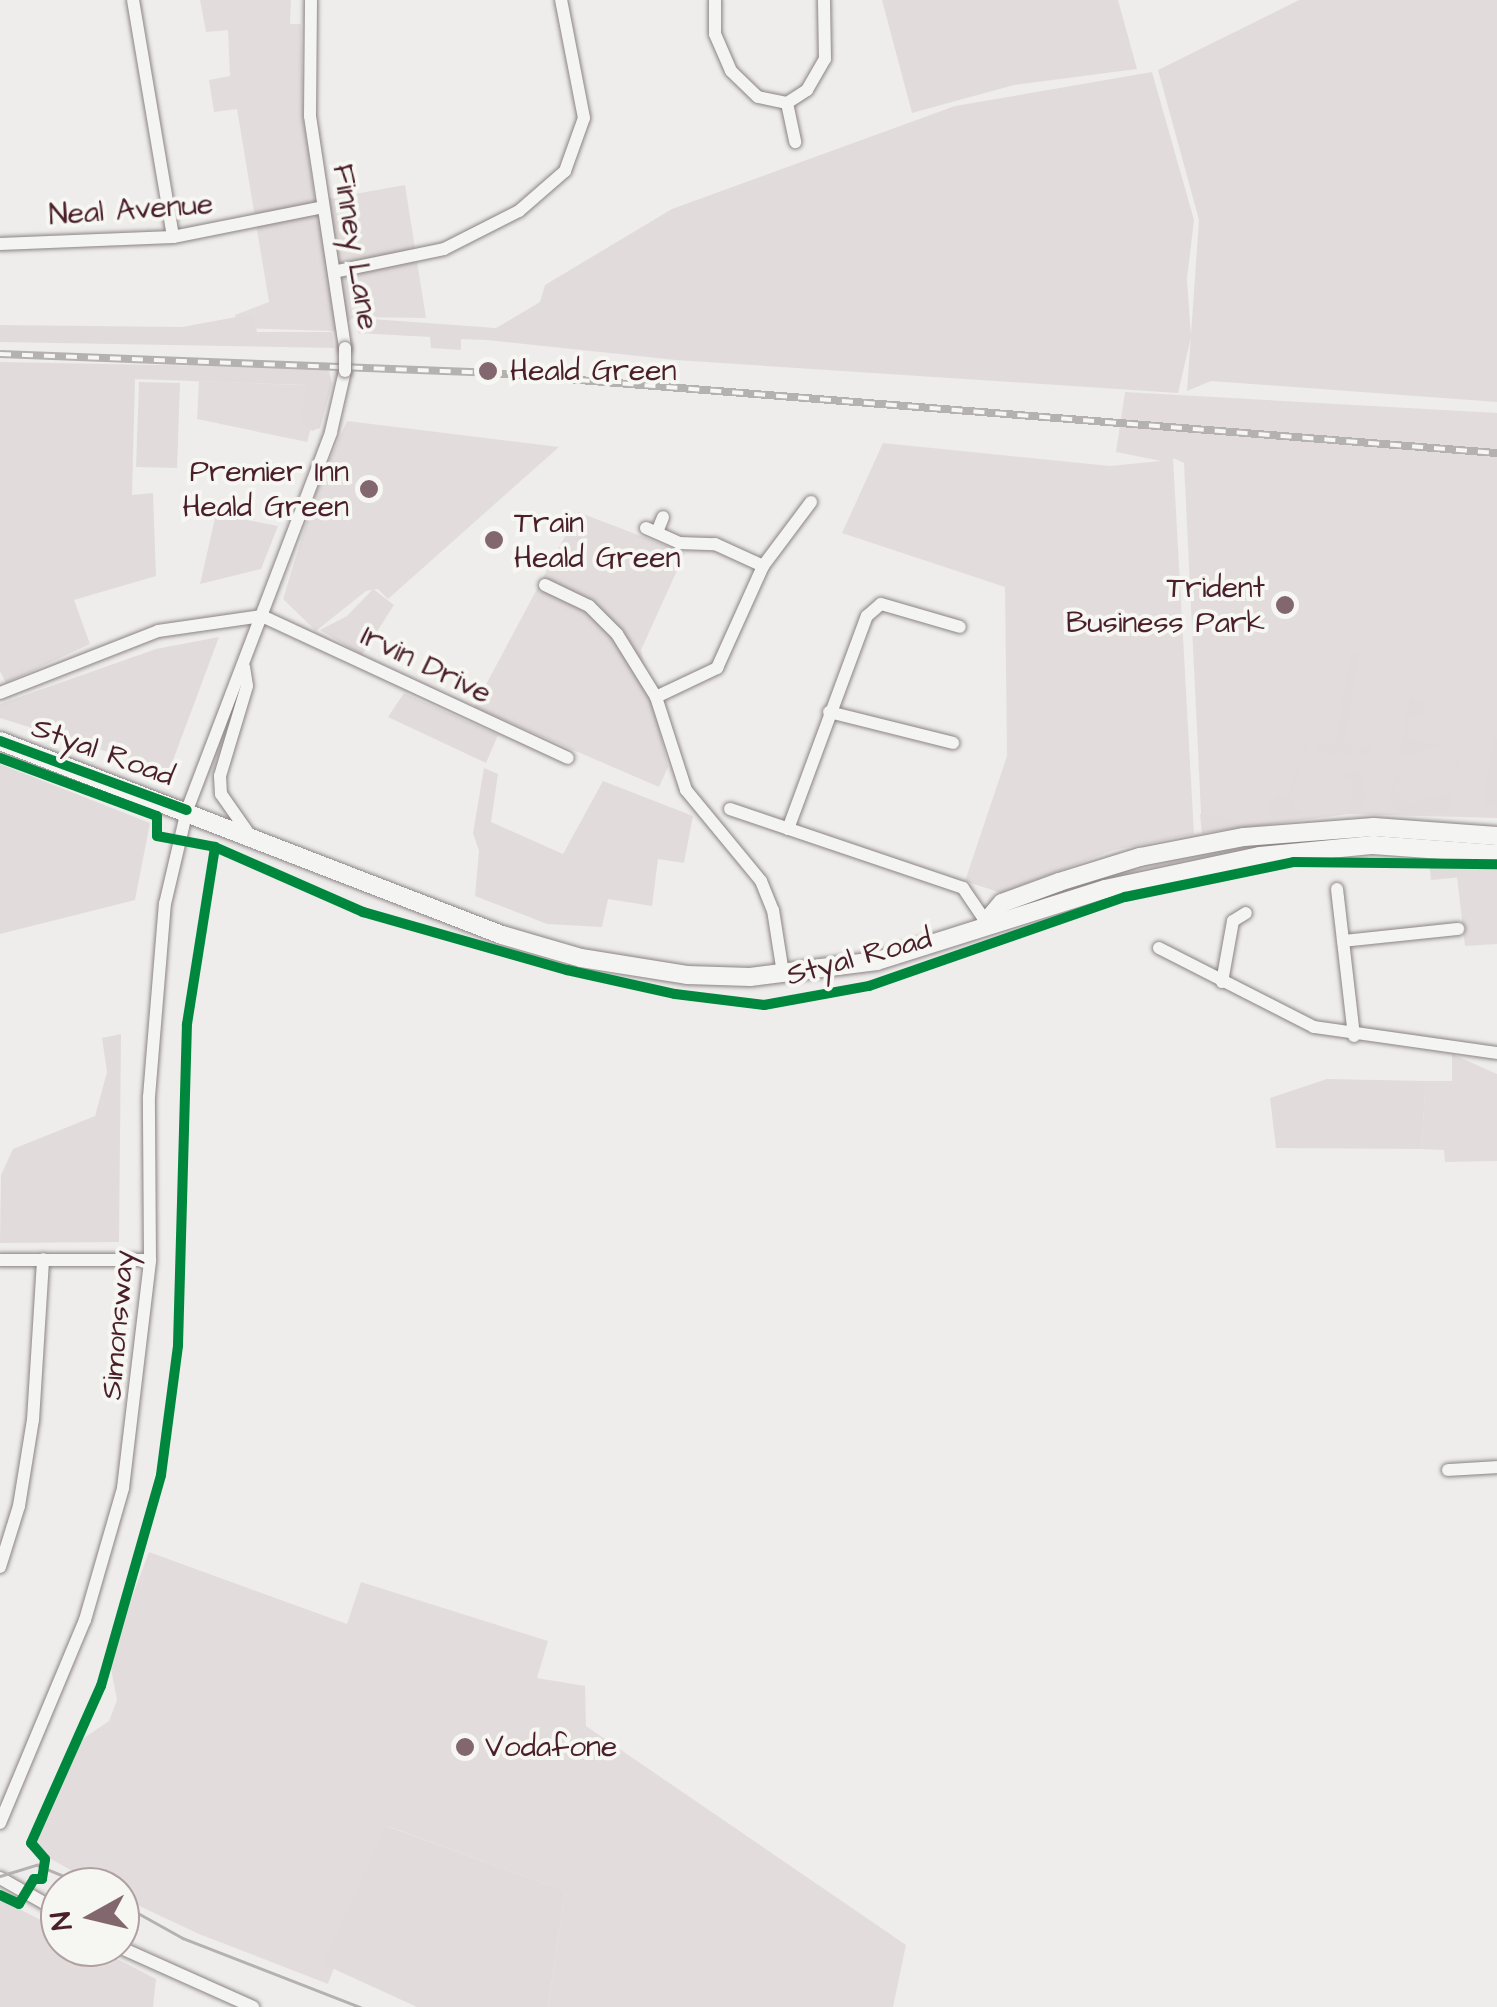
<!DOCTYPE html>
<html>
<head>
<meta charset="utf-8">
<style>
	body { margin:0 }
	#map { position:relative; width:1497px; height:2007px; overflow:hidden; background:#eeedeb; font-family:"Architects Daughter",sans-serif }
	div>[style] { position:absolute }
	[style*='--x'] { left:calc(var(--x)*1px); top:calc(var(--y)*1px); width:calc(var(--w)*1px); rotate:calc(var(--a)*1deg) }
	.built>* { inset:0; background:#e2dddc }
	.green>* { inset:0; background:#e1dcdb }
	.roads { filter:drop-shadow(0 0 2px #8c8385) drop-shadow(0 0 2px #8c8385) }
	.minor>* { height:12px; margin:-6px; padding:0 6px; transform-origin:6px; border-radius:6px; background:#f4f4f2 }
	.major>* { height:18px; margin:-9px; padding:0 9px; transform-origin:9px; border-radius:9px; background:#f4f4f2 }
	.tram>* { height:2.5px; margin:-1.25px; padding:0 1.25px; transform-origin:1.25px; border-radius:1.25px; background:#b5b1b0 }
	.rail>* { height:8px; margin-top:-4px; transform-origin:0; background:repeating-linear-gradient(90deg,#f6f6f2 0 11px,#b5b1b0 0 22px); box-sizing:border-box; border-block:2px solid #b5b1b0 }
	.bridges { filter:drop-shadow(0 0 2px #8c8385) drop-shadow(0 0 2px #8c8385) }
	.minor-bridge>* { height:12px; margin:-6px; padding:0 6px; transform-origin:6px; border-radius:6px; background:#f4f4f2 }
	.cycleway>* { height:10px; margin:-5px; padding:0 5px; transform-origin:5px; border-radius:5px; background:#00873e }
	.dots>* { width:28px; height:28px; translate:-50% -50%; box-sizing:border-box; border:5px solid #f6f6f2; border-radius:50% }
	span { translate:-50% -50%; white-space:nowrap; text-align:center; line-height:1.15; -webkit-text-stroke:8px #f6f6f2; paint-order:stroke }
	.street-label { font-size:30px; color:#4a1f2b }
	.poi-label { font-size:30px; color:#4a1f2b }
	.left { translate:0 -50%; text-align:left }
	.right { translate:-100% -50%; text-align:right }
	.north { position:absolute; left:40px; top:1867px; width:100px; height:100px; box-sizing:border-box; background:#f6f6f2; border:2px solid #b1a0a2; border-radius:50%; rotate:262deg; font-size:28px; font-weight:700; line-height:40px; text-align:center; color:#4a1f2b }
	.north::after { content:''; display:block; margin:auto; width:35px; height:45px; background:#83676e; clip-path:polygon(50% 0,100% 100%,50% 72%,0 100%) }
</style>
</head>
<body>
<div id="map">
	<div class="built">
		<i style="clip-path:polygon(200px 0,291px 0,290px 24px,301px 24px,303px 115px,315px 201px,405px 185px,426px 318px,355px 317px,333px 331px,238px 328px,235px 315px,269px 302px,237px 109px,214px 112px,209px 80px,230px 76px,228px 30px,206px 32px)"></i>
		<i style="clip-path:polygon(199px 381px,323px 386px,307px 442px,197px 419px)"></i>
		<i style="clip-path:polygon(1125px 392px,1497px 413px,1497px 818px,1349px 814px,1202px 833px,1184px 463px,1173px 458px,1194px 834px,1114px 850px,1001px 893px,965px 881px,1007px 756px,1005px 587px,842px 533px,883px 443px,1110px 466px,1161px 461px,1116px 452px)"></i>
		<i style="clip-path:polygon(347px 421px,559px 447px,388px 599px,378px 589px,366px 591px,316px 631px,283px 599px,317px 488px)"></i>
		<i style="clip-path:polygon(578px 512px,685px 553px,641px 650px,668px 767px,659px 787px,474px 707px)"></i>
		<i style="clip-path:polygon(1464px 863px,1497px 867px,1497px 944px,1465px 946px,1457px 877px)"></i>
		<i style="clip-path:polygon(1452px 1054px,1497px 1074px,1497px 1161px,1445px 1162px,1444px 1150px,1421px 1149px,1426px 1081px,1452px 1081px)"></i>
		<i style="clip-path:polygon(149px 1552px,347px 1624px,361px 1582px,548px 1641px,537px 1678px,585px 1686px,586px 1726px,906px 1945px,893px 2007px,548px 2007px,565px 1891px,387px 1826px,328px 1984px,199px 1934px,120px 1897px,120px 1887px,101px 1887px,42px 1854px,34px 1843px,78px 1742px,109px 1721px,117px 1700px,109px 1658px)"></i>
	</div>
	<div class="green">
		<i style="clip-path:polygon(882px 0,1118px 0,1137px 69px,1014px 85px,912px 113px)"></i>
		<i style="clip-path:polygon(1299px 0,1497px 0,1497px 402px,1211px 381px,1187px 391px,1199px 220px,1158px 70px)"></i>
		<i style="clip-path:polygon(1152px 72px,1194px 220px,1187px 279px,1191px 337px,1178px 393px,676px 360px,487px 340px,461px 339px,461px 350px,431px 348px,430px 337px,358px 333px,357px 318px,496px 328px,540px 302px,545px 285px,672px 209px,955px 106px)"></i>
		<i style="clip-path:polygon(253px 314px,257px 332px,332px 332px,334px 348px,0 342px,0 325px,182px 327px)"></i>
		<i style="clip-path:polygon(0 362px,320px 368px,329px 371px,332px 384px,320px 428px,312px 431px,302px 422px,305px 385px,135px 379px,132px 495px,153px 493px,156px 576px,74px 600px,90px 644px,6px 683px,0 671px)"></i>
		<i style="clip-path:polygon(139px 382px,180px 383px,177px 468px,136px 467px)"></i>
		<i style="clip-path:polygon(216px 514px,278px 526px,261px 569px,200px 584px)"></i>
		<i style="clip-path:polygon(373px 589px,394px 605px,362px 655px,320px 630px,347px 616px)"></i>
		<i style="clip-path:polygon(219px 637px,169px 771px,0 718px,0 704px,156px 649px)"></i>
		<i style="clip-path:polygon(1351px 652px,1360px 653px,1344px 742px,1352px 744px,1351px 752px,1359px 754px,1360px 746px,1371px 748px,1370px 754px,1304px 753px,1306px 741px,1308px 751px,1316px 752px,1318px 743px,1335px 746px)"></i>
		<i style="clip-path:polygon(404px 693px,498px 735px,486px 763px,388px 717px)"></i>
		<i style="clip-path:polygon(1410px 697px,1425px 705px,1423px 714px,1407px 720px,1409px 738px,1442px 746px,1404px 756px,1400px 753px)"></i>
		<i style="clip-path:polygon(1494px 738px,1497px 738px,1497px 807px,1482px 805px)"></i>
		<i style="clip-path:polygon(1456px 760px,1462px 764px,1460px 772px,1455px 761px,1400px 775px,1401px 784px,1393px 787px,1407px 803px,1454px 792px,1446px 813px,1396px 813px,1389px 798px,1396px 776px,1400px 774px)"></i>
		<i style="clip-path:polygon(0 764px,150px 823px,135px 900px,0 934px)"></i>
		<i style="clip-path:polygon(484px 768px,498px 774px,491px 822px,563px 854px,603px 781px,693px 816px,684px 863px,658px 859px,652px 906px,608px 899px,602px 927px,547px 924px,475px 896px,479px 851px,473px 833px)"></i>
		<i style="clip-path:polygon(1297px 769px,1302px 780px,1295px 778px,1289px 799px,1303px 813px,1272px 818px,1269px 804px,1277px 794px,1286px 798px)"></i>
		<i style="clip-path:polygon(1359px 771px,1366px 797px,1358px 812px,1348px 812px,1354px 780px,1343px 780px,1343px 772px)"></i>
		<i style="clip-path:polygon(1200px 814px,1239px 819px,1236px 826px,1202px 833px)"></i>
		<i style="clip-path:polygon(1429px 863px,1464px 863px,1463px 877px,1431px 880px)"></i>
		<i style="clip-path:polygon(121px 1034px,119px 1242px,0 1243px,1px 1175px,13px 1149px,95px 1116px,107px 1072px,102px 1038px)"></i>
		<i style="clip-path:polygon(1327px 1079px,1426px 1081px,1421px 1149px,1276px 1148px,1270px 1098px)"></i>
		<i style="clip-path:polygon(386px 1826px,565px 1891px,548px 2007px,417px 2007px,323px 1964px)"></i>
		<i style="clip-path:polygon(0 1899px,60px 1930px,60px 1947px,94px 1947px,156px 1979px,153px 2007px,0 2007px)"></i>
	</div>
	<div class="roads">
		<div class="minor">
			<i style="--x:133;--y:0;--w:240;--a:80.4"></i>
			<i style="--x:311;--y:0;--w:116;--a:90.5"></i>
			<i style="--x:310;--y:116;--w:235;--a:81.4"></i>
			<i style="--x:715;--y:0;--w:34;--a:90"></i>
			<i style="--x:715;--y:34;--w:40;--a:66.6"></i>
			<i style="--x:731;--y:71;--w:37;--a:44"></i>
			<i style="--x:758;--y:97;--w:30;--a:12"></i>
			<i style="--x:787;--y:103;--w:24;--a:-33"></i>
			<i style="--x:807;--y:90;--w:36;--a:-60"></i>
			<i style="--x:825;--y:59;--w:59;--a:-91"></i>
			<i style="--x:787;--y:103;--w:40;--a:78"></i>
			<i style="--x:0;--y:244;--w:173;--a:-2.3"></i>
			<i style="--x:173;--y:237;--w:153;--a:-11.3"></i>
			<i style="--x:338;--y:271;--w:108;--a:-11.7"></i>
			<i style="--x:444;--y:249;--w:84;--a:-26.9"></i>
			<i style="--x:519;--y:211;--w:61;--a:-41"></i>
			<i style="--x:565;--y:171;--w:56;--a:-70.3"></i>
			<i style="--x:584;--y:118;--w:120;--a:-101"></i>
			<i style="--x:646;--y:528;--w:36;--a:24"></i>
			<i style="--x:679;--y:543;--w:36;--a:2"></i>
			<i style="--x:715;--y:544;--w:53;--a:24.6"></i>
			<i style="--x:657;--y:532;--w:16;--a:-68"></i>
			<i style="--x:545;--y:585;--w:49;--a:25.5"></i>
			<i style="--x:589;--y:606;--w:40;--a:45"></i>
			<i style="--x:617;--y:634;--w:74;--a:58.2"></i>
			<i style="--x:656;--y:697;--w:98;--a:72.1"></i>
			<i style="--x:686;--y:790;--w:118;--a:50.5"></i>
			<i style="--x:761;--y:881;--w:31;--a:68"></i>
			<i style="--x:773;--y:910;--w:64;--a:81"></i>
			<i style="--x:244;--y:667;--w:19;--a:81"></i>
			<i style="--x:247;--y:686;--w:94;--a:106.7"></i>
			<i style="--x:220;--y:776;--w:18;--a:87"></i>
			<i style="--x:221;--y:794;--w:49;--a:55"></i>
			<i style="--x:0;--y:693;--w:170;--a:-21.4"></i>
			<i style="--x:158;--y:631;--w:105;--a:-8.2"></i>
			<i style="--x:262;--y:616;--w:337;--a:24.9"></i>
			<i style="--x:656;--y:697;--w:68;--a:-25.4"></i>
			<i style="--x:717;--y:668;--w:112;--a:-65.7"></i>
			<i style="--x:763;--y:566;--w:80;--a:-53.1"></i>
			<i style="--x:829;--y:712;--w:128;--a:14"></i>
			<i style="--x:730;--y:809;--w:246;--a:18.7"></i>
			<i style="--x:963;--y:888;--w:41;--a:55.9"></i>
			<i style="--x:788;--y:829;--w:227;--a:-69.7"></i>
			<i style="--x:867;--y:616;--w:18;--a:-41"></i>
			<i style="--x:881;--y:604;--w:82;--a:16.2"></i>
			<i style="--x:1337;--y:889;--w:148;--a:83.4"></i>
			<i style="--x:1343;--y:941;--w:116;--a:-6"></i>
			<i style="--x:1159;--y:948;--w:174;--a:27"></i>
			<i style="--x:1314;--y:1027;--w:185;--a:8.1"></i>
			<i style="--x:1222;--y:982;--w:62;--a:-79.8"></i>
			<i style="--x:1233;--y:921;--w:15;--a:-32"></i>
			<i style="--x:0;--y:1260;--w:150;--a:0"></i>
			<i style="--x:1448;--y:1470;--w:49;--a:-3.5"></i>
			<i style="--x:0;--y:1567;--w:64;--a:-72.7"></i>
			<i style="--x:19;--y:1506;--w:87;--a:-80.8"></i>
			<i style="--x:33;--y:1420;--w:161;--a:-86.4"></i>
			<i style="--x:0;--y:1823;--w:220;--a:-67.3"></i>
			<i style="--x:85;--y:1620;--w:137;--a:-73.9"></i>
			<i style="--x:123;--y:1488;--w:230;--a:-83.2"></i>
			<i style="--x:150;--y:1260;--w:163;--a:-90.4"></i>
			<i style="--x:149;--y:1097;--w:194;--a:-85.3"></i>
			<i style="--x:165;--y:904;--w:97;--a:-76.8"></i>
			<i style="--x:187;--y:810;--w:404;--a:-69.1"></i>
			<i style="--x:331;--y:432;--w:63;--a:-77.1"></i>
			<i style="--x:0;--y:1878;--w:69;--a:29.5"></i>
			<i style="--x:119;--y:1947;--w:147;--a:24.1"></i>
		</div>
		<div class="major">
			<i style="--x:0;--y:741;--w:538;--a:21.13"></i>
			<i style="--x:502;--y:935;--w:82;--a:16.2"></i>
			<i style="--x:581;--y:958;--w:107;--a:9.1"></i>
			<i style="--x:687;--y:975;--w:63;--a:1.8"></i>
			<i style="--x:750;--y:977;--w:128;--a:-7.2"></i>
			<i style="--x:877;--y:961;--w:239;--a:-17.5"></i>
			<i style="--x:1105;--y:889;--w:158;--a:-12"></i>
			<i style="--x:1260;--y:856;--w:114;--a:-5.6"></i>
			<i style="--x:1373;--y:845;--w:124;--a:4.2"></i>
			<i style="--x:986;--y:922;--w:25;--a:-50"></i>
			<i style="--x:1002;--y:903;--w:61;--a:-20.2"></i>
			<i style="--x:1059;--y:882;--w:85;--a:-17.2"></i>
			<i style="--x:1140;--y:857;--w:106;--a:-10.9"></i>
			<i style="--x:1244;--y:837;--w:130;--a:-4.4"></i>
			<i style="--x:1374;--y:827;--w:123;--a:4.2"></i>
		</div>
	</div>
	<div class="tram">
		<i style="--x:0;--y:1876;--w:39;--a:-17"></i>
		<i style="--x:37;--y:1865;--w:57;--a:22.5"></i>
		<i style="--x:120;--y:1903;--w:72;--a:29.1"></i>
		<i style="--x:183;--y:1938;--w:190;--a:21.3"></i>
	</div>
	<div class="rail">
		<i style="--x:0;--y:354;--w:491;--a:2.2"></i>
		<i style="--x:491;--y:373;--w:1009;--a:4.55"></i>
	</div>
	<div class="bridges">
		<div class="minor-bridge">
			<i style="--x:345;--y:371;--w:23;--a:-90"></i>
		</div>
	</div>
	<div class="cycleway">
		<i style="--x:0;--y:741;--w:199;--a:20.3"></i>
		<i style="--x:0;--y:758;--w:167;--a:20.3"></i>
		<i style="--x:157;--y:816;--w:20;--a:90"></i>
		<i style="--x:157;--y:836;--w:59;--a:10.7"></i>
		<i style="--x:215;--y:847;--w:162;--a:23.7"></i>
		<i style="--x:363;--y:912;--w:212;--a:15.9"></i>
		<i style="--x:567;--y:970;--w:111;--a:12.5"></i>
		<i style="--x:675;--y:994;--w:90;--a:7"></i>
		<i style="--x:764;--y:1005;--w:107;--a:-10.3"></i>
		<i style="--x:869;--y:986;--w:271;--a:-19.2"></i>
		<i style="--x:1125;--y:897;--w:173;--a:-11.7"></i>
		<i style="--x:1294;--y:862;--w:203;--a:0.6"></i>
		<i style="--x:0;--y:1895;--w:21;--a:25"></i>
		<i style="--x:19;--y:1904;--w:29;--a:-59"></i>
		<i style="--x:34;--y:1879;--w:8;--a:0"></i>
		<i style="--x:42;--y:1879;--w:20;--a:-81"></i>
		<i style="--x:45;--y:1859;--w:21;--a:-131"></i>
		<i style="--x:31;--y:1843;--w:172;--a:-66"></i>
		<i style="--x:101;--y:1686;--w:219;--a:-74.1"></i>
		<i style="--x:161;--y:1475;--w:131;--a:-82.5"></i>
		<i style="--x:178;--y:1345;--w:321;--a:-88.4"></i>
		<i style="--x:187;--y:1024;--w:179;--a:-81"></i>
	</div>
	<div class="dots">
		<i style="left:488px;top:371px;background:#83676e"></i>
		<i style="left:369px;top:489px;background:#83676e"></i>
		<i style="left:494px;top:540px;background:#83676e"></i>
		<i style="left:1285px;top:605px;background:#83676e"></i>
		<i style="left:465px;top:1747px;background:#83676e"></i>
	</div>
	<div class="street-label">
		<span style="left:131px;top:210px;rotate:-4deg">Neal Avenue</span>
		<span style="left:355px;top:247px;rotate:81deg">Finney Lane</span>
		<span style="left:426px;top:665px;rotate:26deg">Irvin Drive</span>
		<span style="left:103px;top:752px;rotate:20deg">Styal Road</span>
		<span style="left:859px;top:957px;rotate:-15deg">Styal Road</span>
		<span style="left:118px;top:1325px;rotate:-85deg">Simonsway</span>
	</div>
	<div class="poi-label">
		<span class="left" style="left:510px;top:371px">Heald Green</span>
		<span class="right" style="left:349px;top:489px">Premier Inn<br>Heald Green</span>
		<span class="left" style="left:514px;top:540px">Train<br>Heald Green</span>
		<span class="right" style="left:1265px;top:605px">Trident<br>Business Park</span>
		<span class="left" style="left:485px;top:1747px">Vodafone</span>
	</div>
	<div class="north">N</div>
</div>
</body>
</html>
